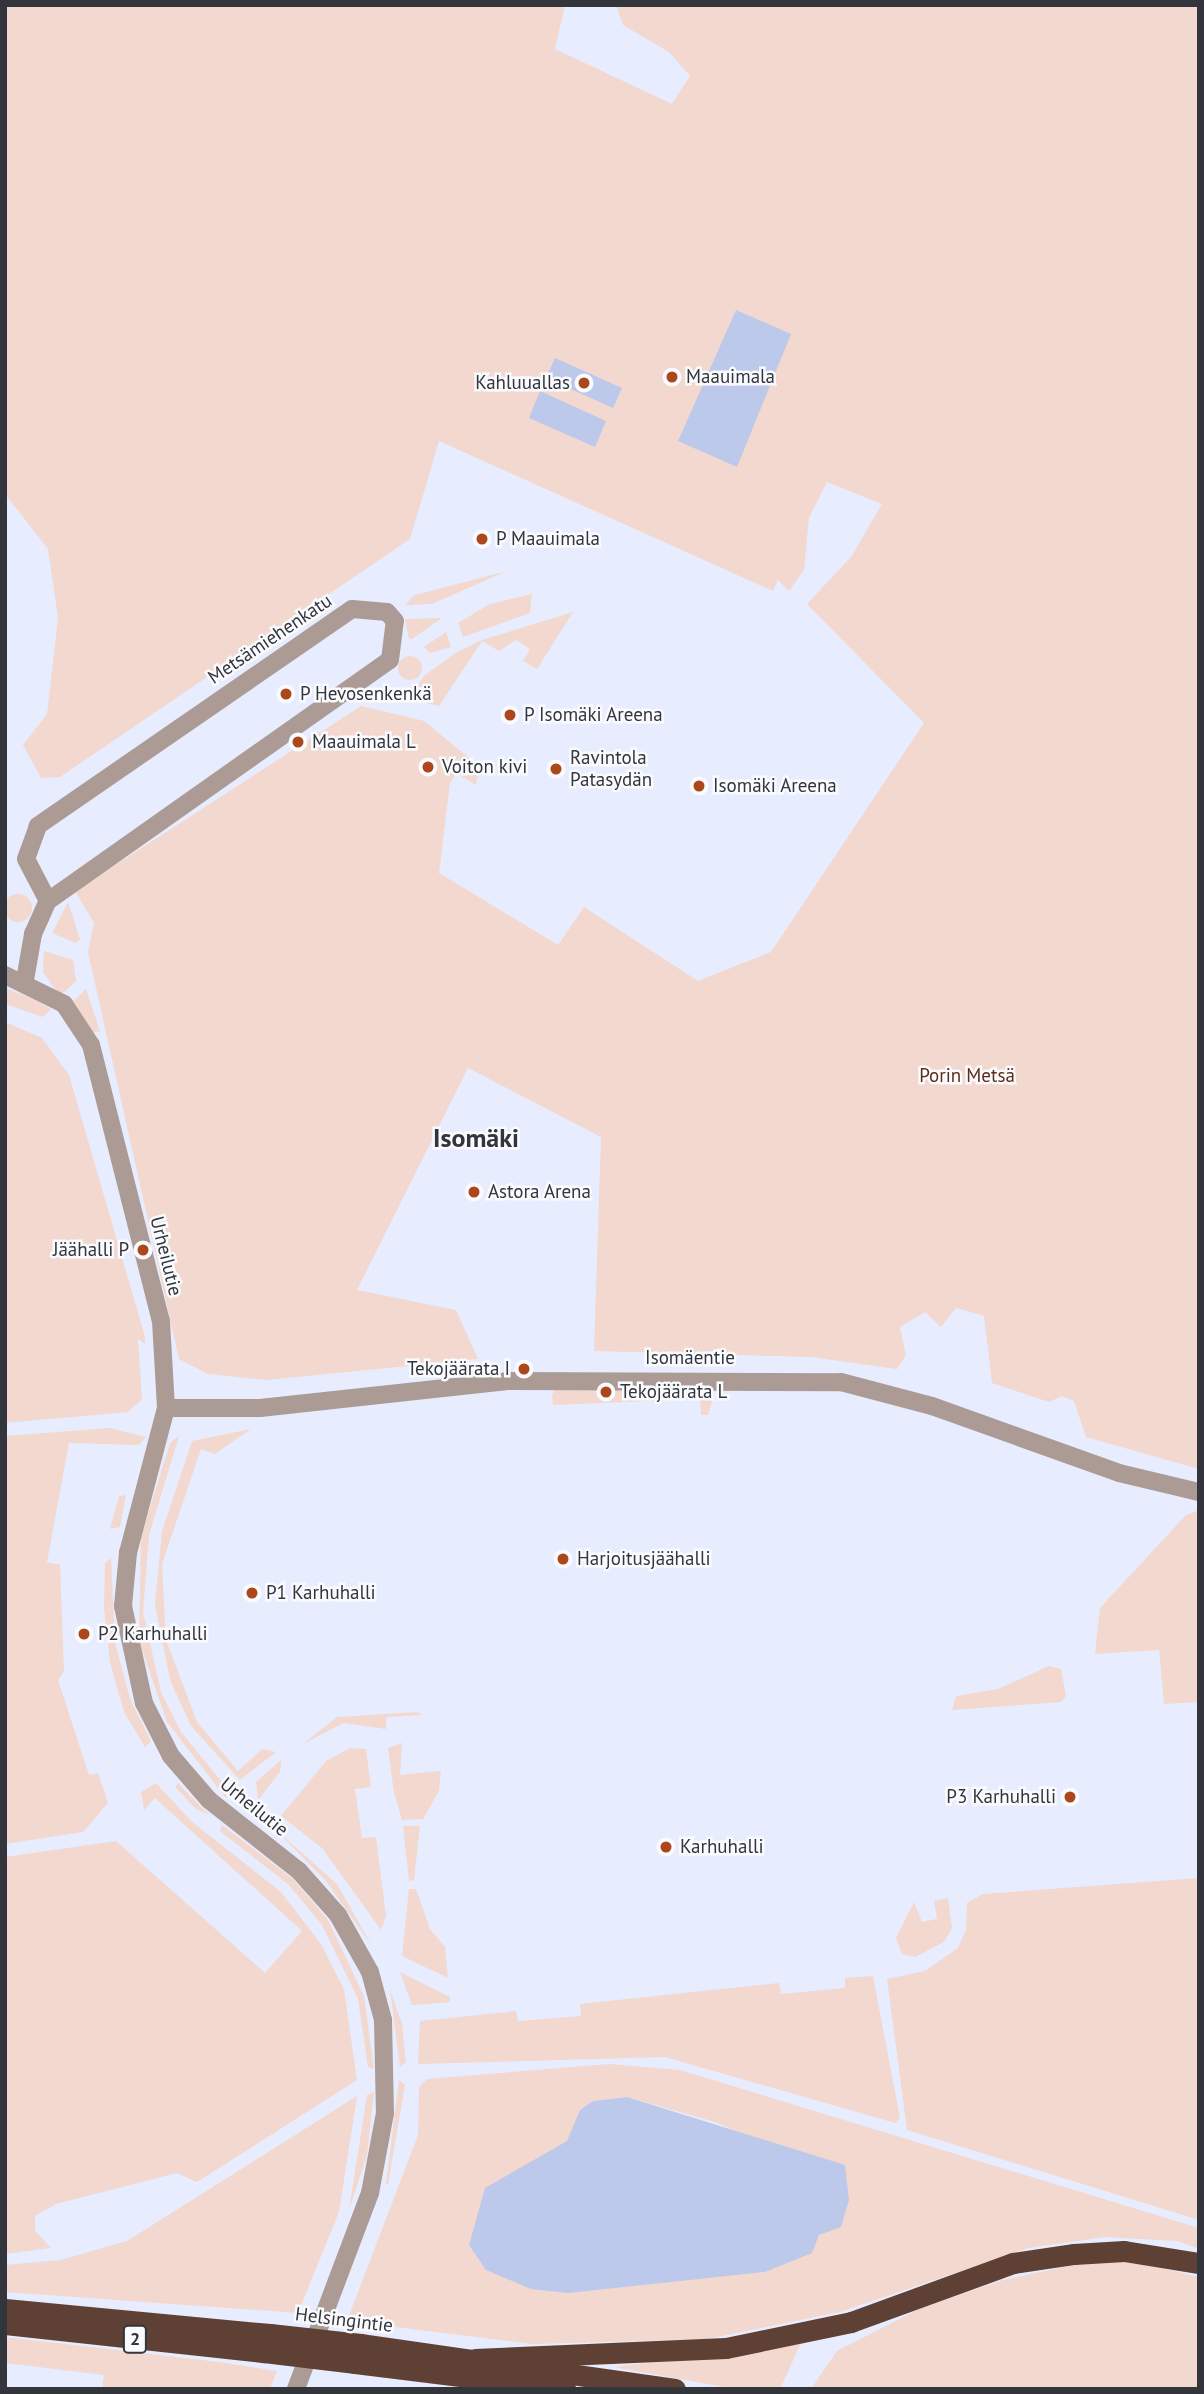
<!DOCTYPE html>
<html>
<head>
<meta charset="utf-8">
<style>
	body { margin:0 }
	#map { position:relative; width:1204px; height:2394px; overflow:hidden; background:#e7edfe; font-family:"PT Sans",sans-serif }
	div>[style] { position:absolute }
	[style*='--x'] { left:calc(var(--x)*1px); top:calc(var(--y)*1px); width:calc(var(--w)*1px); rotate:calc(var(--a)*1deg) }
	.green>* { inset:0; background:#f2d8ce }
	.round { border-radius:50% }
	.water>* { inset:0; background:#bdc9ea }
	.street>* { height:18px; margin:-9px; padding:0 9px; transform-origin:9px; border-radius:9px; background:#ac9b95 }
	.highway>* { height:21px; margin:-10.5px; padding:0 10.5px; transform-origin:10.5px; border-radius:10.5px; background:#5f4034 }
	.highway-bridge>* { height:21px; margin:-10.5px; padding:0 10.5px; transform-origin:10.5px; border-radius:10.5px; background:#5f4034 }
	.dots>* { width:19px; height:19px; translate:-50% -50%; box-sizing:border-box; border:4px solid #f9fbfe; border-radius:50% }
	span { translate:-50% -50%; white-space:nowrap; text-align:center; line-height:1.15; -webkit-text-stroke:5px #f9fbfe; paint-order:stroke }
	.shield-label span { padding:2px 5px; background:#f9fbfe; border:2px solid; border-radius:5px; -webkit-text-stroke-width:0 }
	.shield-label { font-size:18px; color:#33353c; font-weight:700 }
	.poi-label { font-size:19px; color:#33353c }
	.left { translate:0 -50%; text-align:left }
	.right { translate:-100% -50%; text-align:right }
	.street-label { font-size:19px; color:#33353c }
	.park-label { font-size:19px; color:#5d2c19 }
	.district-label { font-size:26px; color:#33353c; font-weight:700 }
	.frame { position:absolute; inset:0; border:7px solid #33353c; pointer-events:none }
</style>
</head>
<body>
<div id="map">
	<div class="green">
		<i style="clip-path:polygon(5px 5px,565px 5px,555px 49px,672px 104px,690px 76px,669px 52px,623px 25px,616px 5px,1199px 5px,1199px 1469px,1086px 1437px,1074px 1401px,1062px 1396px,1049px 1402px,992px 1383px,984px 1316px,956px 1308px,941px 1327px,925px 1312px,900px 1327px,906px 1355px,897px 1369px,811px 1357px,594px 1351px,601px 1137px,468px 1068px,357px 1290px,456px 1310px,478px 1359px,266px 1380px,208px 1374px,179px 1359px,88px 952px,94px 923px,75px 891px,361px 706px,424px 721px,479px 766px,476px 785px,456px 773px,450px 783px,439px 873px,558px 945px,584px 907px,698px 981px,771px 952px,924px 723px,807px 604px,851px 557px,882px 504px,827px 482px,809px 518px,804px 570px,789px 591px,778px 580px,773px 591px,439px 441px,410px 539px,60px 777px,41px 778px,23px 745px,47px 714px,58px 618px,48px 549px,5px 494px)"></i>
		<i style="clip-path:polygon(507px 571px,432px 604px,405px 605px,415px 595px)"></i>
		<i style="clip-path:polygon(532px 594px,530px 613px,463px 637px,458px 623px,490px 604px)"></i>
		<i style="clip-path:polygon(573px 612px,537px 669px,523px 661px,530px 649px,516px 640px,499px 651px,482px 641px,439px 706px,408px 699px,424px 676px,455px 653px,482px 640px)"></i>
		<i style="clip-path:polygon(442px 618px,412px 639px,409px 639px,405px 619px)"></i>
		<i style="clip-path:polygon(446px 632px,451px 647px,430px 653px,424px 647px)"></i>
		<i class="round" style="left:398px;top:656px;width:24px;height:24px"></i>
		<i class="round" style="left:4px;top:894px;width:28px;height:28px"></i>
		<i style="clip-path:polygon(68px 902px,80px 939px,76px 943px,52px 933px)"></i>
		<i style="clip-path:polygon(44px 951px,73px 960px,76px 981px,60px 996px,43px 972px)"></i>
		<i style="clip-path:polygon(5px 988px,31px 998px,51px 1009px,43px 1017px,5px 1004px)"></i>
		<i style="clip-path:polygon(86px 989px,100px 1031px,93px 1033px,71px 1004px)"></i>
		<i style="clip-path:polygon(5px 1022px,42px 1038px,69px 1075px,145px 1337px,145px 1344px,138px 1339px,142px 1399px,128px 1412px,5px 1423px)"></i>
		<i style="clip-path:polygon(705px 1389px,713px 1398px,708px 1415px,701px 1415px,700px 1399px,553px 1405px,552px 1396px,554px 1390px)"></i>
		<i style="clip-path:polygon(110px 1428px,146px 1437px,139px 1445px,69px 1443px,47px 1562px,60px 1565px,64px 1671px,58px 1680px,89px 1775px,98px 1773px,108px 1803px,83px 1832px,5px 1844px,5px 1436px)"></i>
		<i style="clip-path:polygon(251px 1429px,215px 1454px,201px 1449px,162px 1564px,166px 1640px,197px 1722px,238px 1771px,262px 1749px,276px 1752px,240px 1780px,191px 1726px,170px 1680px,155px 1604px,162px 1531px,192px 1441px)"></i>
		<i style="clip-path:polygon(179px 1436px,149px 1535px,143px 1612px,161px 1692px,181px 1732px,231px 1793px,226px 1798px,167px 1722px,139px 1641px,141px 1537px,170px 1443px)"></i>
		<i style="clip-path:polygon(126px 1495px,120px 1527px,110px 1529px,119px 1496px)"></i>
		<i style="clip-path:polygon(1199px 1510px,1199px 1702px,1164px 1704px,1159px 1650px,1095px 1654px,1100px 1608px,1186px 1515px)"></i>
		<i style="clip-path:polygon(111px 1558px,115px 1643px,130px 1699px,151px 1741px,145px 1747px,124px 1712px,110px 1662px,104px 1607px,105px 1563px)"></i>
		<i style="clip-path:polygon(1049px 1666px,1061px 1669px,1066px 1696px,1061px 1702px,952px 1710px,956px 1696px,998px 1689px)"></i>
		<i style="clip-path:polygon(417px 1712px,422px 1715px,386px 1717px,386px 1729px,343px 1723px,303px 1744px,337px 1717px)"></i>
		<i style="clip-path:polygon(402px 1743px,400px 1775px,441px 1771px,439px 1791px,423px 1819px,402px 1820px,394px 1793px,388px 1748px)"></i>
		<i style="clip-path:polygon(350px 1748px,366px 1749px,371px 1787px,355px 1789px,362px 1838px,376px 1837px,386px 1916px,381px 1930px,322px 1848px,281px 1816px,326px 1761px)"></i>
		<i style="clip-path:polygon(281px 1760px,280px 1772px,258px 1800px,256px 1782px)"></i>
		<i style="clip-path:polygon(156px 1783px,191px 1821px,281px 1892px,321px 1944px,344px 1989px,357px 2080px,197px 2182px,177px 2173px,56px 2204px,35px 2216px,35px 2231px,51px 2248px,5px 2254px,5px 1857px,116px 1841px,265px 1973px,302px 1931px,155px 1798px,144px 1810px,141px 1792px)"></i>
		<i style="clip-path:polygon(178px 1783px,200px 1806px,210px 1815px,196px 1809px,175px 1787px)"></i>
		<i style="clip-path:polygon(222px 1825px,293px 1879px,328px 1920px,364px 1996px,374px 2069px,368px 2067px,358px 1999px,322px 1925px,289px 1885px,220px 1831px)"></i>
		<i style="clip-path:polygon(403px 1826px,420px 1826px,414px 1880px,409px 1881px)"></i>
		<i style="clip-path:polygon(276px 1830px,337px 1884px,372px 1946px,326px 1881px)"></i>
		<i style="clip-path:polygon(1199px 1878px,1199px 2220px,907px 2130px,887px 1979px,925px 1971px,958px 1948px,966px 1930px,967px 1903px,983px 1894px)"></i>
		<i style="clip-path:polygon(409px 1889px,416px 1889px,430px 1929px,445px 1947px,448px 1978px,402px 1956px)"></i>
		<i style="clip-path:polygon(948px 1898px,952px 1928px,944px 1942px,915px 1957px,902px 1954px,896px 1938px,914px 1902px,922px 1922px,937px 1919px,934px 1901px)"></i>
		<i style="clip-path:polygon(400px 1972px,450px 1997px,450px 2002px,412px 2005px)"></i>
		<i style="clip-path:polygon(873px 1976px,900px 2118px,895px 2123px,665px 2057px,418px 2064px,420px 2021px,516px 2011px,518px 2021px,581px 2016px,580px 2004px,779px 1983px,781px 1994px,845px 1988px,845px 1978px)"></i>
		<i style="clip-path:polygon(390px 1989px,402px 2024px,406px 2062px,400px 2067px)"></i>
		<i style="clip-path:polygon(evenodd,609px 2064px,680px 2070px,1199px 2228px,1199px 2249px,1177px 2241px,1105px 2237px,1028px 2248px,840px 2312px,707px 2339px,533px 2344px,347px 2321px,418px 2135px,419px 2087px,427px 2079px,609px 2064px,627px 2097px,715px 2122px,778px 2149px,844px 2165px,506px 2278px,486px 2270px,544px 2156px,568px 2141px,580px 2110px,593px 2101px,627px 2097px)"></i>
		<i style="clip-path:polygon(399px 2080px,405px 2085px,388px 2184px,386px 2184px)"></i>
		<i style="clip-path:polygon(374px 2092px,367px 2155px,349px 2210px,367px 2095px)"></i>
		<i style="clip-path:polygon(357px 2096px,339px 2212px,298px 2313px,5px 2292px,5px 2265px,60px 2260px,127px 2241px)"></i>
		<i style="clip-path:polygon(1133px 2261px,1199px 2277px,1199px 2389px,811px 2389px,837px 2351px,919px 2309px,1003px 2280px,1082px 2263px)"></i>
		<i style="clip-path:polygon(5px 2337px,219px 2362px,277px 2371px,270px 2389px,102px 2389px,104px 2375px,5px 2363px)"></i>
		<i style="clip-path:polygon(801px 2343px,780px 2389px,735px 2389px,614px 2367px)"></i>
	</div>
	<div class="water">
		<i style="clip-path:polygon(736px 310px,791px 334px,737px 467px,678px 441px)"></i>
		<i style="clip-path:polygon(555px 358px,622px 388px,613px 408px,546px 378px)"></i>
		<i style="clip-path:polygon(540px 391px,606px 421px,595px 447px,529px 418px)"></i>
		<i style="clip-path:polygon(627px 2097px,845px 2165px,849px 2200px,841px 2227px,819px 2235px,812px 2253px,765px 2272px,568px 2293px,531px 2289px,486px 2270px,469px 2245px,485px 2188px,567px 2141px,580px 2110px,593px 2101px)"></i>
	</div>
	<div class="street">
		<i style="--x:5;--y:975;--w:66;--a:26.2"></i>
		<i style="--x:64;--y:1004;--w:49;--a:56.6"></i>
		<i style="--x:91;--y:1045;--w:285;--a:75.8"></i>
		<i style="--x:161;--y:1321;--w:87;--a:86.7"></i>
		<i style="--x:166;--y:1408;--w:150;--a:104.7"></i>
		<i style="--x:128;--y:1553;--w:53;--a:95.4"></i>
		<i style="--x:123;--y:1606;--w:99;--a:77.8"></i>
		<i style="--x:144;--y:1703;--w:59;--a:63"></i>
		<i style="--x:171;--y:1756;--w:58;--a:49.2"></i>
		<i style="--x:209;--y:1800;--w:115;--a:38.3"></i>
		<i style="--x:299;--y:1871;--w:59;--a:48.4"></i>
		<i style="--x:338;--y:1915;--w:65;--a:60.7"></i>
		<i style="--x:370;--y:1972;--w:50;--a:74.8"></i>
		<i style="--x:383;--y:2020;--w:93;--a:88.8"></i>
		<i style="--x:385;--y:2113;--w:81;--a:100.6"></i>
		<i style="--x:370;--y:2193;--w:210;--a:110.7"></i>
		<i style="--x:25;--y:980;--w:47;--a:-80.1"></i>
		<i style="--x:33;--y:934;--w:36;--a:-66"></i>
		<i style="--x:48;--y:901;--w:418;--a:-35.2"></i>
		<i style="--x:390;--y:660;--w:39;--a:-83"></i>
		<i style="--x:395;--y:621;--w:12;--a:-132"></i>
		<i style="--x:387;--y:612;--w:35;--a:-175"></i>
		<i style="--x:352;--y:609;--w:382;--a:145.4"></i>
		<i style="--x:38;--y:826;--w:35;--a:110"></i>
		<i style="--x:26;--y:859;--w:47;--a:62.4"></i>
		<i style="--x:166;--y:1408;--w:94;--a:0"></i>
		<i style="--x:260;--y:1408;--w:249;--a:-6.2"></i>
		<i style="--x:508;--y:1381;--w:333;--a:0.2"></i>
		<i style="--x:841;--y:1382;--w:94;--a:14.8"></i>
		<i style="--x:932;--y:1406;--w:199;--a:19.7"></i>
		<i style="--x:1119;--y:1473;--w:82;--a:13.4"></i>
	</div>
	<div class="highway">
		<i style="--x:5;--y:2309;--w:266;--a:5.4"></i>
		<i style="--x:5;--y:2324;--w:261;--a:6.2"></i>
		<i style="--x:360;--y:2344;--w:318;--a:8.1"></i>
		<i style="--x:475;--y:2359;--w:251;--a:-2.5"></i>
		<i style="--x:726;--y:2348;--w:128;--a:-11.7"></i>
		<i style="--x:851;--y:2322;--w:172;--a:-20"></i>
		<i style="--x:1013;--y:2263;--w:62;--a:-8.4"></i>
		<i style="--x:1074;--y:2254;--w:50;--a:-3.4"></i>
		<i style="--x:1124;--y:2251;--w:76;--a:9.1"></i>
		<i style="--x:355;--y:2363;--w:212;--a:7.1"></i>
	</div>
	<div class="highway-bridge">
		<i style="--x:270;--y:2334;--w:91;--a:6.3"></i>
		<i style="--x:264;--y:2352;--w:92;--a:6.9"></i>
	</div>
	<div class="dots">
		<i style="left:672px;top:377px;background:#ac461b"></i>
		<i style="left:584px;top:383px;background:#ac461b"></i>
		<i style="left:482px;top:539px;background:#ac461b"></i>
		<i style="left:286px;top:694px;background:#ac461b"></i>
		<i style="left:510px;top:715px;background:#ac461b"></i>
		<i style="left:298px;top:742px;background:#ac461b"></i>
		<i style="left:428px;top:767px;background:#ac461b"></i>
		<i style="left:556px;top:769px;background:#ac461b"></i>
		<i style="left:699px;top:786px;background:#ac461b"></i>
		<i style="left:474px;top:1192px;background:#ac461b"></i>
		<i style="left:143px;top:1250px;background:#ac461b"></i>
		<i style="left:524px;top:1369px;background:#ac461b"></i>
		<i style="left:606px;top:1392px;background:#ac461b"></i>
		<i style="left:563px;top:1559px;background:#ac461b"></i>
		<i style="left:252px;top:1593px;background:#ac461b"></i>
		<i style="left:84px;top:1634px;background:#ac461b"></i>
		<i style="left:1070px;top:1797px;background:#ac461b"></i>
		<i style="left:666px;top:1847px;background:#ac461b"></i>
	</div>
	<div class="shield-label">
		<span style="left:135px;top:2339px">2</span>
	</div>
	<div class="poi-label">
		<span class="left" style="left:686px;top:377px">Maauimala</span>
		<span class="right" style="left:570px;top:383px">Kahluuallas</span>
		<span class="left" style="left:496px;top:539px">P Maauimala</span>
		<span class="left" style="left:300px;top:694px">P Hevosenkenkä</span>
		<span class="left" style="left:524px;top:715px">P Isomäki Areena</span>
		<span class="left" style="left:312px;top:742px">Maauimala L</span>
		<span class="left" style="left:570px;top:769px">Ravintola<br>Patasydän</span>
		<span class="left" style="left:442px;top:767px">Voiton kivi</span>
		<span class="left" style="left:713px;top:786px">Isomäki Areena</span>
		<span class="left" style="left:488px;top:1192px">Astora Arena</span>
		<span class="right" style="left:129px;top:1250px">Jäähalli P</span>
		<span class="right" style="left:510px;top:1369px">Tekojäärata I</span>
		<span class="left" style="left:620px;top:1392px">Tekojäärata L</span>
		<span class="left" style="left:577px;top:1559px">Harjoitusjäähalli</span>
		<span class="left" style="left:266px;top:1593px">P1 Karhuhalli</span>
		<span class="left" style="left:98px;top:1634px">P2 Karhuhalli</span>
		<span class="right" style="left:1056px;top:1797px">P3 Karhuhalli</span>
		<span class="left" style="left:680px;top:1847px">Karhuhalli</span>
	</div>
	<div class="street-label">
		<span style="left:270px;top:639px;rotate:-34deg">Metsämiehenkatu</span>
		<span style="left:166px;top:1256px;rotate:76deg">Urheilutie</span>
		<span style="left:690px;top:1358px">Isomäentie</span>
		<span style="left:254px;top:1807px;rotate:39deg">Urheilutie</span>
		<span style="left:344px;top:2320px;rotate:7deg">Helsingintie</span>
	</div>
	<div class="park-label">
		<span style="left:967px;top:1076px">Porin Metsä</span>
	</div>
	<div class="district-label">
		<span style="left:476px;top:1138px">Isomäki</span>
	</div>
	<div class="frame"></div>
</div>
</body>
</html>
